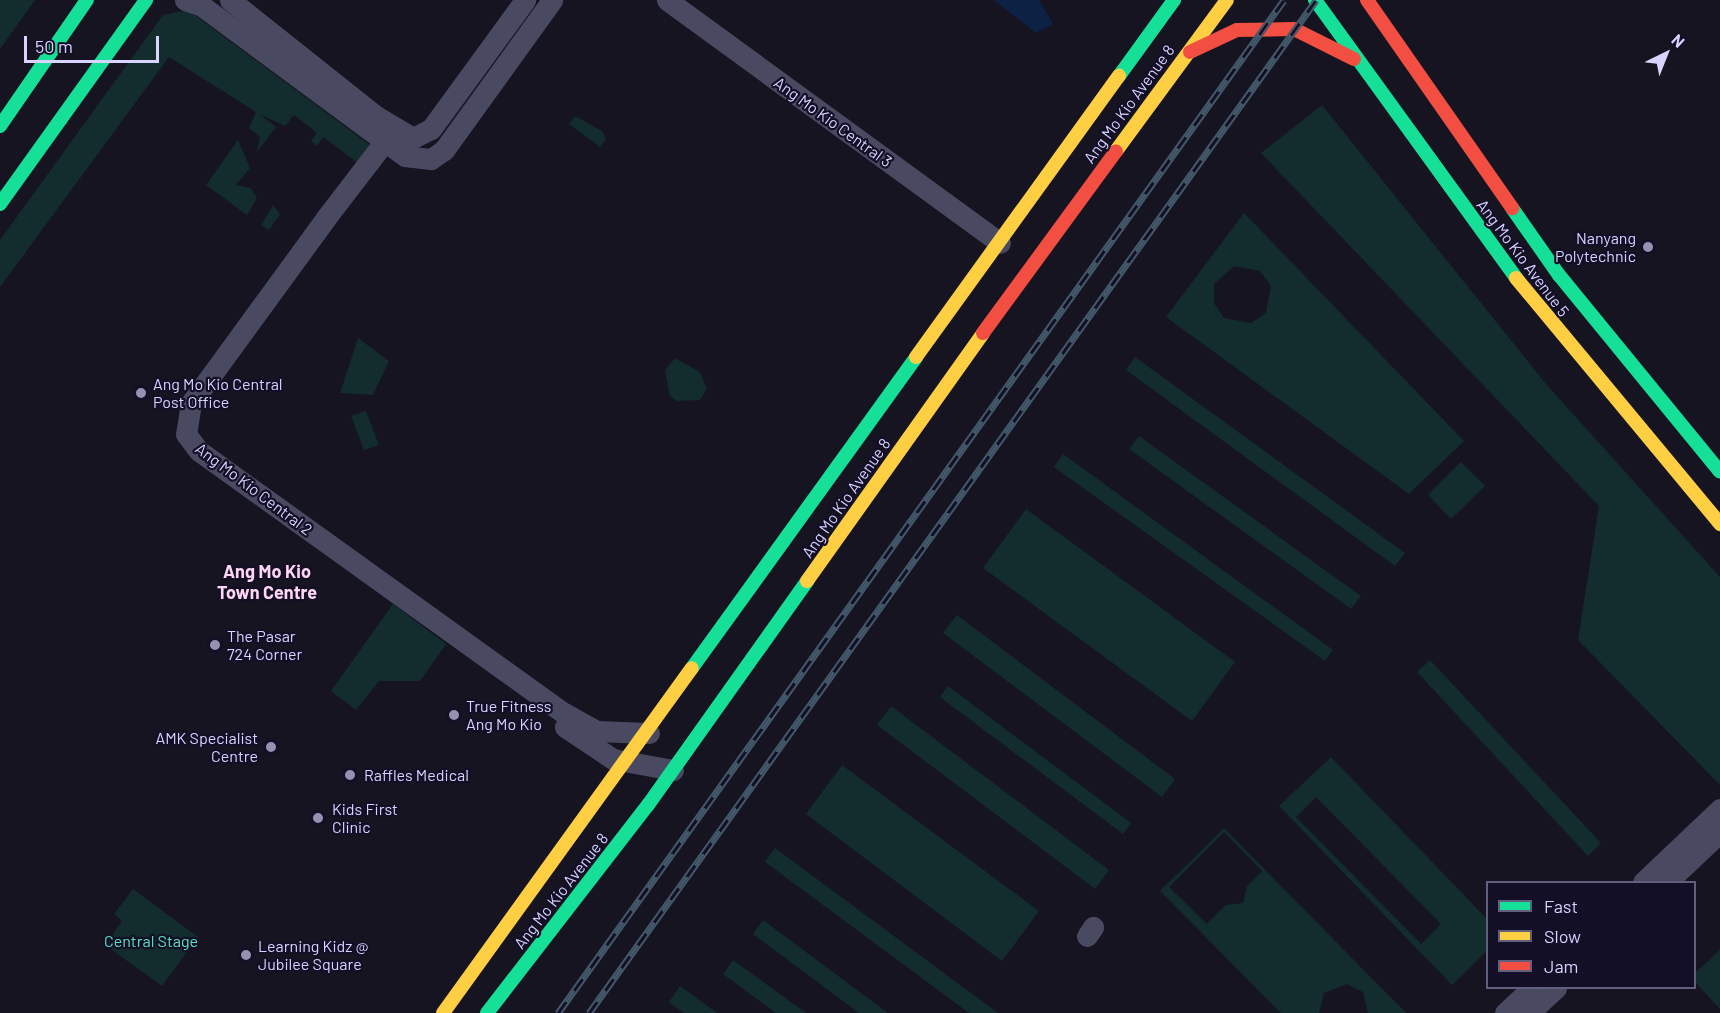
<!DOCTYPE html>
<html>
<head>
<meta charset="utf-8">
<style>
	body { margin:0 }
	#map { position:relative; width:1720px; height:1013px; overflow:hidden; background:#161421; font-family:Barlow,sans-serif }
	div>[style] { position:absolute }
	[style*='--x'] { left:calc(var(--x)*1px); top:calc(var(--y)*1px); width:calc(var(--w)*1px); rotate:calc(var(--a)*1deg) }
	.green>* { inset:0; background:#132c2d }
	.water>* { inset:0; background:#0d2144 }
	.street>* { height:21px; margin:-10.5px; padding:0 10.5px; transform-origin:10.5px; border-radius:10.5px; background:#4a4962 }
	.fast>* { height:14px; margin:-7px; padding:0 7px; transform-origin:7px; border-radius:7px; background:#16e098 }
	.slow>* { height:14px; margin:-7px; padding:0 7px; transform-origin:7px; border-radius:7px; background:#ffcf43 }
	.jam>* { height:14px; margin:-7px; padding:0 7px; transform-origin:7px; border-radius:7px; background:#f24e42 }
	.rail>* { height:7px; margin-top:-3.5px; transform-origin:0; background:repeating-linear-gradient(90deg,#130f26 0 14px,#43596b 0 28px); box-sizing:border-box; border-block:2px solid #43596b }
	.dots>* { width:16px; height:16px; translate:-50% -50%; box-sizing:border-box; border:3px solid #130f26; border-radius:50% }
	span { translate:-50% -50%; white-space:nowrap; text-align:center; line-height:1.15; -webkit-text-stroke:4.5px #130f26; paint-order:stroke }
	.street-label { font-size:16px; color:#d9d4ff }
	.poi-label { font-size:16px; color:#d9d4ff }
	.right { translate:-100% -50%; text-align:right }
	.left { translate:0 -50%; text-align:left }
	.park-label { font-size:16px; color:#5fe0c0 }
	.neighbourhood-label { font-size:18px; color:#ffd6f0; font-weight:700 }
	.legend { position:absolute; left:1486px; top:881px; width:210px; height:108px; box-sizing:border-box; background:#130f26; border:2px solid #625e7d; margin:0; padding:8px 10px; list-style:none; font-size:18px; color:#d9d4ff }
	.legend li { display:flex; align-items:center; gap:12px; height:30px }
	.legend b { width:30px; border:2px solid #625e7d }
	.north { position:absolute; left:1636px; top:24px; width:60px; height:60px; -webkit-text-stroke:4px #130f26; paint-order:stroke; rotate:43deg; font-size:16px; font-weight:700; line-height:24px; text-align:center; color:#d9d4ff }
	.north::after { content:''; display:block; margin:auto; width:21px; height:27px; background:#d9d4ff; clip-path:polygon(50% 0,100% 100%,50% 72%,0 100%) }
	.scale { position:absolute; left:24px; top:36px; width:135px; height:27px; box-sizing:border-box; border:3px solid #d9d4ff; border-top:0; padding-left:8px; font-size:18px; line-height:21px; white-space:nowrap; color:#d9d4ff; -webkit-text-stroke:4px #130f26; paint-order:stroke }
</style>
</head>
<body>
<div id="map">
	<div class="green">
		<i style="clip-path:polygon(0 0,35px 0,0 49px)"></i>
		<i style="clip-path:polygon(188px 10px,374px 148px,362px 166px,323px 137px,317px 146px,311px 141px,317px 133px,294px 115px,285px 126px,259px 114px,276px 127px,257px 152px,260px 137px,249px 128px,256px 112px,169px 57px,0 287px,0 240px,163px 15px)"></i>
		<i style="clip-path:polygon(1322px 105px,1546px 384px,1720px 577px,1720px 785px,1578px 640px,1599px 506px,1261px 153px)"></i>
		<i style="clip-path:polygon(575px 116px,602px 131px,606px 139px,600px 147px,569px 124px)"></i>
		<i style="clip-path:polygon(238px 140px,250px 168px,236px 185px,251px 188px,257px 198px,247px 215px,206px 185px)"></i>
		<i style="clip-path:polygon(273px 205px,280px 214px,269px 230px,261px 225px)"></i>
		<i style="clip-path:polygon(evenodd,1244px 213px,1464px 441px,1409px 494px,1166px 317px,1244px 213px,1234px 266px,1260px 271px,1271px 286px,1266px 313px,1251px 323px,1224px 318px,1214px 303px,1214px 284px,1234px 266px)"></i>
		<i style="clip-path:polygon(358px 338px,389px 361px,373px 395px,340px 393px)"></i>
		<i style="clip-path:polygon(1135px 357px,1405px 553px,1395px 566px,1126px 370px)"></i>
		<i style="clip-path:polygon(675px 358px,700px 372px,707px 389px,700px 400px,677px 401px,670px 396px,665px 370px)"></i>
		<i style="clip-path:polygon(366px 411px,379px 445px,364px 450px,351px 416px)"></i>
		<i style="clip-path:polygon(1139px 436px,1361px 596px,1351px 609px,1129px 449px)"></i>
		<i style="clip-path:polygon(1063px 454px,1333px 650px,1325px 661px,1054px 467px)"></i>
		<i style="clip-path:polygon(1461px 462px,1485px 486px,1451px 519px,1428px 495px)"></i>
		<i style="clip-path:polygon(1026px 509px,1235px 662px,1192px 721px,983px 568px)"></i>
		<i style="clip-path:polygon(393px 604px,446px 644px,420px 681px,379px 681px,356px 710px,331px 691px)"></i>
		<i style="clip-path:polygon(957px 615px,1175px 779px,1162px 797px,943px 633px)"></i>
		<i style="clip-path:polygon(1430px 660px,1601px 843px,1588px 856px,1417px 672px)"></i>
		<i style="clip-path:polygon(948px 686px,1131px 823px,1123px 834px,940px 697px)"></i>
		<i style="clip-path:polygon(891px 706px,1109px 870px,1095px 889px,877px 725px)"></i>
		<i style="clip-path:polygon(evenodd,1331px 757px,1487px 919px,1487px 951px,1452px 985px,1279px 806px,1331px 757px,1316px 797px,1441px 924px,1421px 944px,1296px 817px,1316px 797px)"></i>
		<i style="clip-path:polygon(842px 765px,1039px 911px,1002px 961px,806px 814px)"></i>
		<i style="clip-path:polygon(evenodd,1224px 828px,1406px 1013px,1368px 1013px,1363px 992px,1347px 984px,1324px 993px,1319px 1013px,1281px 1013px,1160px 891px,1224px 828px,1224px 832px,1262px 871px,1247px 886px,1243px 903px,1226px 905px,1207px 924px,1169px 887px,1224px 832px)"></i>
		<i style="clip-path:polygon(775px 848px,998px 1013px,969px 1013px,765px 862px)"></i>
		<i style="clip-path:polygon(133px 889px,198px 937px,162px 986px,105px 945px,122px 921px,114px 914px)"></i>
		<i style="clip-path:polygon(763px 920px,888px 1013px,859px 1013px,753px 934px)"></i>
		<i style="clip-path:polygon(1720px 950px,1720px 1009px,1695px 982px,1694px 974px)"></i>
		<i style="clip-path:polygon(733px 960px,806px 1013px,776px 1013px,723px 974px)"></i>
		<i style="clip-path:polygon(680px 986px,717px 1013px,684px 1013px,669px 1002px)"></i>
	</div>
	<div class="water">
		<i style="clip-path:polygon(994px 0,1039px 0,1053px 24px,1036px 33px)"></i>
	</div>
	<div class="street">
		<i style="--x:185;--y:0;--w:18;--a:19"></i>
		<i style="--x:202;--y:6;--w:252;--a:36.5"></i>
		<i style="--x:405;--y:156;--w:26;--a:7"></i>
		<i style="--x:431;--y:159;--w:16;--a:-35"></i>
		<i style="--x:444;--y:150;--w:185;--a:-54.2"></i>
		<i style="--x:230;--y:0;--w:186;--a:38.5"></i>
		<i style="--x:376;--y:116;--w:43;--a:30.7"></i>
		<i style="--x:413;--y:138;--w:20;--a:-27"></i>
		<i style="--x:431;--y:129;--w:160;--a:-53.9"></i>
		<i style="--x:667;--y:0;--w:412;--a:36.1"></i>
		<i style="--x:404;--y:136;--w:20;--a:165"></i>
		<i style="--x:385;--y:141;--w:97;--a:127.5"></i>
		<i style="--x:326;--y:218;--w:229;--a:126.1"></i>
		<i style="--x:191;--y:403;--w:31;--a:99"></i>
		<i style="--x:186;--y:434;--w:21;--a:53"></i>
		<i style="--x:199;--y:451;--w:449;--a:35.7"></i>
		<i style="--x:564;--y:713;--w:37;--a:29"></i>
		<i style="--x:596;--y:731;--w:53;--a:2.2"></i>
		<i style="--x:565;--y:727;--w:58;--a:33.7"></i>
		<i style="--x:613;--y:759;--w:61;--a:10.4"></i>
		<i style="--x:1643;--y:882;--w:106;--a:-43.5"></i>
		<i style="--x:1667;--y:882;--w:73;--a:-43.3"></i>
		<i style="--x:1087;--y:936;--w:11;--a:-56"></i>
		<i style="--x:1505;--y:1013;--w:37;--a:-43"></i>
		<i style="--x:1529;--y:1013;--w:37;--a:-43"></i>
	</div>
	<div class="fast">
		<i style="--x:1315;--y:0;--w:343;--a:54.1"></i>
		<i style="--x:1119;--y:76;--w:94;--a:-54.1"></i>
		<i style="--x:0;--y:126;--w:153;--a:-55.4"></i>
		<i style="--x:0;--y:204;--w:251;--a:-54.4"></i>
		<i style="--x:1512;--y:208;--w:82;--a:55"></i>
		<i style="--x:1559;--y:275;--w:254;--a:50.7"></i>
		<i style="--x:692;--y:668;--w:383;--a:-54.2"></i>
		<i style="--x:487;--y:1013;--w:263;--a:-52.3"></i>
		<i style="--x:648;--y:805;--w:275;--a:-54.6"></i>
	</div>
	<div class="slow">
		<i style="--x:1116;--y:151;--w:187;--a:-53.7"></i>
		<i style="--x:1516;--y:278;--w:320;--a:50.3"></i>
		<i style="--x:916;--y:357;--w:347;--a:-54.2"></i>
		<i style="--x:807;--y:581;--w:304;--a:-54.6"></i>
		<i style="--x:443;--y:1013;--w:425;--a:-54.2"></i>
	</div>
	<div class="jam">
		<i style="--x:1367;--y:0;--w:254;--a:55.1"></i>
		<i style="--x:1190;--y:52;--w:52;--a:-25.1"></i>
		<i style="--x:1237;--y:30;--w:57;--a:-1"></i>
		<i style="--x:1294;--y:29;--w:67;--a:26.6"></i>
		<i style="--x:983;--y:333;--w:225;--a:-53.8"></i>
	</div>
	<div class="rail">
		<i style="--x:558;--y:1013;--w:1246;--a:-54.37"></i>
		<i style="--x:589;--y:1013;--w:1247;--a:-54.33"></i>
	</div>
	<div class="dots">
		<i style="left:1648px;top:247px;background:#9591b1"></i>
		<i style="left:141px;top:393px;background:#9591b1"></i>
		<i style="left:215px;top:645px;background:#9591b1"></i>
		<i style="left:454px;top:715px;background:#9591b1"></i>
		<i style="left:271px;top:747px;background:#9591b1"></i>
		<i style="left:350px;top:775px;background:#9591b1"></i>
		<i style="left:318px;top:818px;background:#9591b1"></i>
		<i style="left:246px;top:955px;background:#9591b1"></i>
	</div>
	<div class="street-label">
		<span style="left:1129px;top:104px;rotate:-54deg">Ang Mo Kio Avenue 8</span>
		<span style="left:833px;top:122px;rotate:36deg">Ang Mo Kio Central 3</span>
		<span style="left:1523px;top:258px;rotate:53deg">Ang Mo Kio Avenue 5</span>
		<span style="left:254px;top:489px;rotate:37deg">Ang Mo Kio Central 2</span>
		<span style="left:846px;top:498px;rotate:-55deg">Ang Mo Kio Avenue 8</span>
		<span style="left:561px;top:891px;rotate:-52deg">Ang Mo Kio Avenue 8</span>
	</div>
	<div class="poi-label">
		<span class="right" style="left:1636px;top:247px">Nanyang<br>Polytechnic</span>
		<span class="left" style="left:153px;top:393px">Ang Mo Kio Central<br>Post Office</span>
		<span class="left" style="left:227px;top:645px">The Pasar<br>724 Corner</span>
		<span class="left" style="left:466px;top:715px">True Fitness<br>Ang Mo Kio</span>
		<span class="right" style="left:258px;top:747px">AMK Specialist<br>Centre</span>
		<span class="left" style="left:364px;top:775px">Raffles Medical</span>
		<span class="left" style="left:332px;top:818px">Kids First<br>Clinic</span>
		<span class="left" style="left:258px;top:955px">Learning Kidz @<br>Jubilee Square</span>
	</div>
	<div class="park-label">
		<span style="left:151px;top:941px">Central Stage</span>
	</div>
	<div class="neighbourhood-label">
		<span style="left:267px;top:582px">Ang Mo Kio<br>Town Centre</span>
	</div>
	<ul class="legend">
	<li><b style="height:8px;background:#16e098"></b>Fast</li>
	<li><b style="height:8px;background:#ffcf43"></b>Slow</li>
	<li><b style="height:8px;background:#f24e42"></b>Jam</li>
	</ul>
	<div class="north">N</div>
	<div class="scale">50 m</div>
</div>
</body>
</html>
